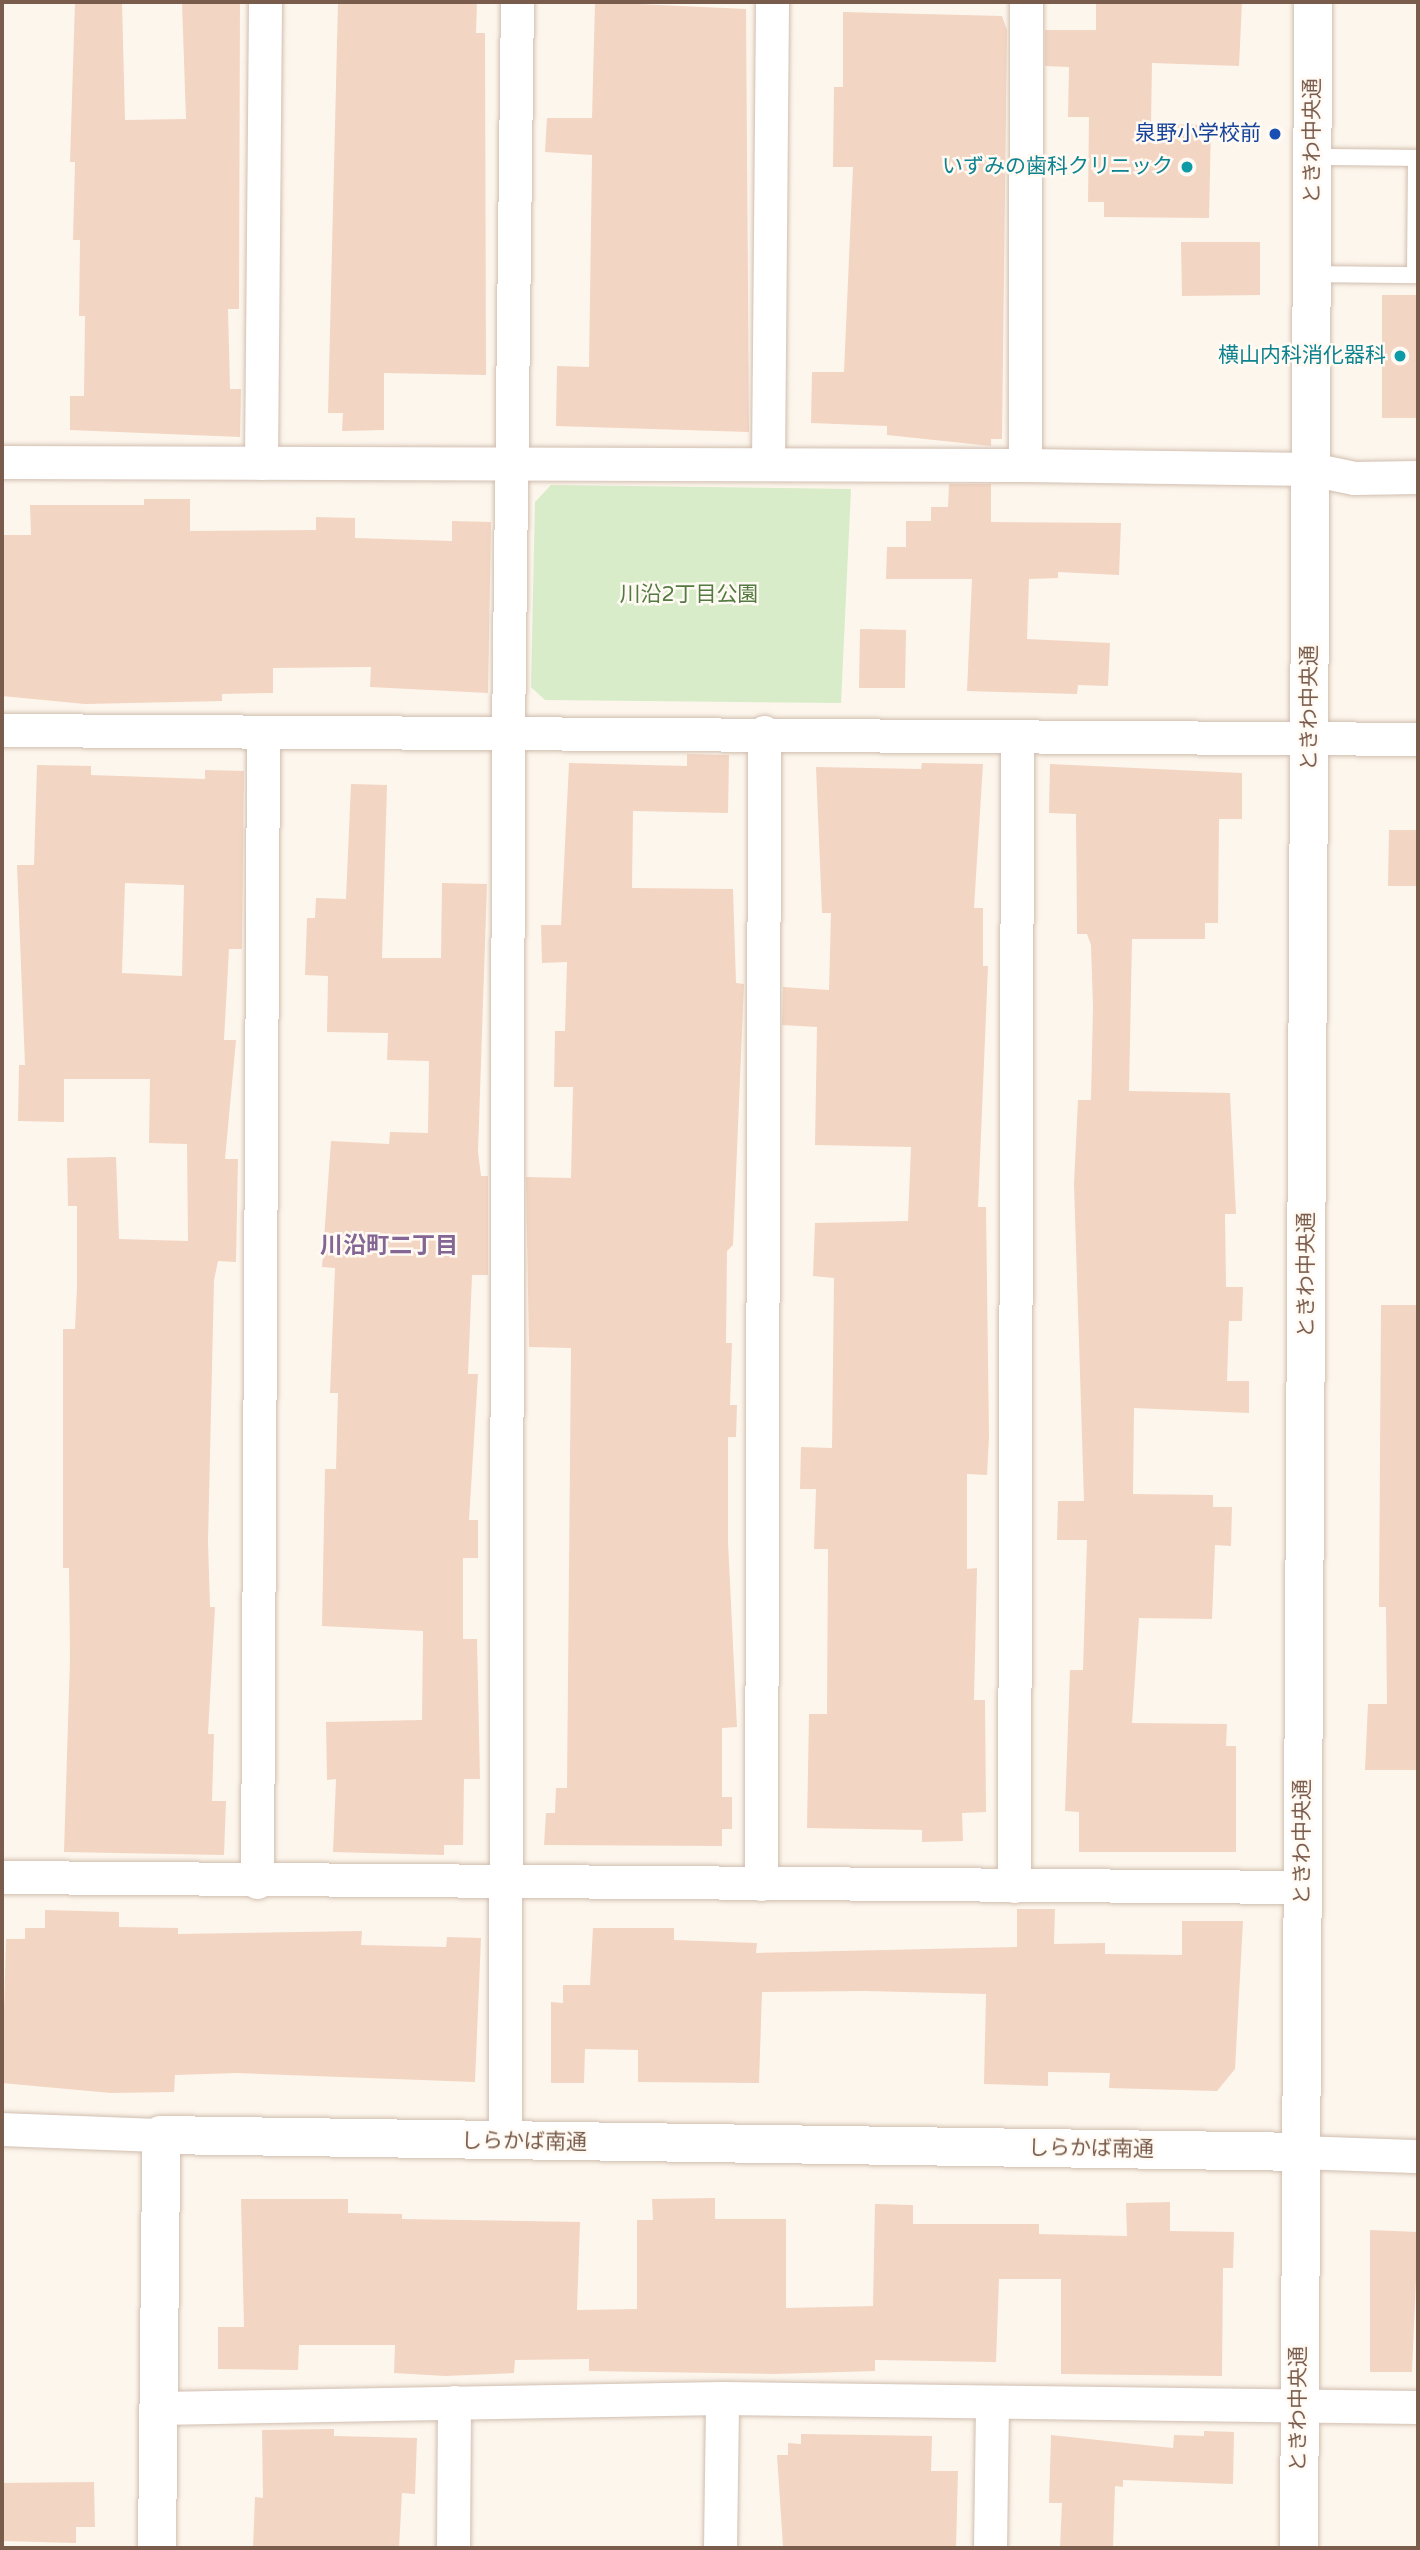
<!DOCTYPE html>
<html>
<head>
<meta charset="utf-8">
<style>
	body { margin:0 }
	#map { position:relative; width:1420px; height:2550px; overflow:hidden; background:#fdf6ec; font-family:"Varela Round","Noto Sans JP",sans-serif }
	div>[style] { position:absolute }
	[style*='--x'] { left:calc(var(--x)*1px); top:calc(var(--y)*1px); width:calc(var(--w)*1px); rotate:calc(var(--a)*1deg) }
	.green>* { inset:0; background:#d8ecc9 }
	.building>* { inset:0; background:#f3d5c3 }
	.roads { filter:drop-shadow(0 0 2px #d1beb0) drop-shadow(0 0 2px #d1beb0) }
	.service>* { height:16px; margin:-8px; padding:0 8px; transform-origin:8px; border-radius:8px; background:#fff }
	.minor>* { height:33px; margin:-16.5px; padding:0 16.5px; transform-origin:16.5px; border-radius:16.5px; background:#fff }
	.tertiary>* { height:38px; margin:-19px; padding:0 19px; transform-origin:19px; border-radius:19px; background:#fff }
	.dots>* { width:19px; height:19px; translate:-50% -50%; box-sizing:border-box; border:4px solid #fffaf3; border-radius:50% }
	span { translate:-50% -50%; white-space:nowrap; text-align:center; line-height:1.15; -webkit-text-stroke:5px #fffaf3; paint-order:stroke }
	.transit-label { font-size:21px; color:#164399 }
	.right { translate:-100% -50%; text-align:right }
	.street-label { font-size:21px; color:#7a5c4d }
	.culture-label { font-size:21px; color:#0d838f }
	.park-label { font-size:21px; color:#537a41 }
	.neighbourhood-label { font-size:23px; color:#846695; font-weight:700 }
	.frame { position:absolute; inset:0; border:4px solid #7a5c4d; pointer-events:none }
</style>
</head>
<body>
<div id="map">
	<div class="green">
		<i style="clip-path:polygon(551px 485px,851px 489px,841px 703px,545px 700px,531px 687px,535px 502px)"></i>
	</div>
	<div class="building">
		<i style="clip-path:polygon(75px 2px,122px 2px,125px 120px,186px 119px,182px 2px,240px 2px,239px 309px,228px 309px,230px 389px,241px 389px,240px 437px,70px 430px,70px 396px,84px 396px,85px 316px,79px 316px,80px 240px,73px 240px,75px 162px,70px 162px)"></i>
		<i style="clip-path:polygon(338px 2px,477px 2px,476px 33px,485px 33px,486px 375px,384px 373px,384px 430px,342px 431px,343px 413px,328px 413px)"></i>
		<i style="clip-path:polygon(595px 2px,746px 9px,749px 432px,556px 426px,557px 366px,589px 367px,592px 155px,545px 152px,547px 118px,592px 118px)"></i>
		<i style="clip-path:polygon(1096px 2px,1242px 2px,1239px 66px,1152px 63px,1151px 124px,1211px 125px,1209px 218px,1104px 217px,1104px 202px,1088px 202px,1089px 117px,1068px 117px,1069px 67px,1045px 66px,1045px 30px,1096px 30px)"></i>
		<i style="clip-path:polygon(843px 12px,1002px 16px,1007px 30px,1002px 439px,991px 439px,991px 446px,887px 435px,887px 426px,811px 423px,812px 372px,844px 372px,853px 167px,833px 167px,834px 87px,843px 87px)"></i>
		<i style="clip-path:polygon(1181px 242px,1260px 242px,1260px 295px,1182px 296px)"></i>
		<i style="clip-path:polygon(1382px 295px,1418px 295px,1418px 418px,1382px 418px)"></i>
		<i style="clip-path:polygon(949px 484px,991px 484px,991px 522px,1121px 523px,1119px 575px,1058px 572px,1058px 578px,1029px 579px,1027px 639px,1110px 643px,1108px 686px,1078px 685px,1077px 694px,967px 691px,972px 579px,886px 579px,887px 547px,906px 547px,906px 521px,931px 521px,931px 507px,948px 507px)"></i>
		<i style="clip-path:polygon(144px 499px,190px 499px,190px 531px,316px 530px,316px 517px,355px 518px,355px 538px,452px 541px,452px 521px,491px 522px,488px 693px,370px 687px,371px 667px,273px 668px,273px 693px,222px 694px,222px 701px,85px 704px,2px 696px,2px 535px,31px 535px,30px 505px,144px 505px)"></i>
		<i style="clip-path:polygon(860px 629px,906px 630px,905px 688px,859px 688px)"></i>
		<i style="clip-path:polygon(687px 754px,729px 755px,728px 813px,633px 811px,632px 888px,733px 889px,736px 983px,744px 984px,733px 1245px,727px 1251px,726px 1343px,732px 1343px,730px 1405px,737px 1405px,736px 1437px,728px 1437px,728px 1542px,737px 1727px,722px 1728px,722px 1797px,732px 1797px,732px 1829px,722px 1829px,722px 1846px,544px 1845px,546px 1813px,555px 1813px,556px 1788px,567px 1788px,571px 1348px,529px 1347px,526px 1177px,571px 1178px,573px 1087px,554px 1087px,555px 1031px,565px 1031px,567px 962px,542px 963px,541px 925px,561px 925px,569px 763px,687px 766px)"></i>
		<i style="clip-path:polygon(922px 763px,983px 764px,974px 908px,983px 908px,983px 966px,988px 966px,978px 1207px,986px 1207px,989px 1437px,987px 1475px,967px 1474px,967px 1569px,977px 1568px,974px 1700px,985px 1700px,986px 1812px,962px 1813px,963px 1841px,922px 1842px,922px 1830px,807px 1828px,809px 1714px,827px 1714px,828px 1549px,814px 1549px,816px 1489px,800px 1489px,801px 1447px,832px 1448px,833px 1364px,834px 1278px,813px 1276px,815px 1223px,908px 1221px,911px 1147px,815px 1145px,817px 1027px,782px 1025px,783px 987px,829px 990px,831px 913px,822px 913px,816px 767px,921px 769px)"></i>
		<i style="clip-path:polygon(1050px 764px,1242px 773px,1242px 819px,1219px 819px,1218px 923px,1205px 923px,1205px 939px,1132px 939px,1129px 1091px,1230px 1093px,1236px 1214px,1225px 1214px,1226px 1287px,1243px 1287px,1242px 1321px,1229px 1321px,1227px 1381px,1249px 1381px,1249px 1413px,1134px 1408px,1133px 1494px,1213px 1495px,1213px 1507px,1232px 1507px,1231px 1546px,1215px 1545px,1212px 1619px,1139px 1618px,1132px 1723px,1227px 1724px,1226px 1746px,1236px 1746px,1236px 1852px,1079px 1852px,1079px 1812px,1065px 1811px,1070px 1670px,1083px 1670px,1087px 1540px,1057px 1540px,1058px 1501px,1084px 1501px,1074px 1184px,1078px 1100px,1091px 1100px,1093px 1007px,1091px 945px,1087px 934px,1077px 934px,1076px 814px,1049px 813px)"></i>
		<i style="clip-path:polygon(evenodd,37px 765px,91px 766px,91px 775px,205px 779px,205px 770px,244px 771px,242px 949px,229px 949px,224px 1040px,236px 1040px,225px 1159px,238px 1159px,236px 1262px,218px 1261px,214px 1280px,208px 1541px,210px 1607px,215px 1607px,208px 1734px,214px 1734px,212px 1801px,226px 1801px,224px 1855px,64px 1852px,70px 1658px,69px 1568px,63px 1568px,63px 1329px,75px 1329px,77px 1287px,77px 1206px,68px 1206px,67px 1158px,116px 1157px,119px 1239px,188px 1241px,187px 1144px,149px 1143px,150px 1079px,64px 1079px,64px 1122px,18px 1121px,19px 1065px,25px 1065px,17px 865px,34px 865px,37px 765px,125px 883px,184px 885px,182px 976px,122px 973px,125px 883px)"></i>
		<i style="clip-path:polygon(351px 784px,387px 785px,382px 958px,441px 958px,442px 883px,487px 884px,478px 1152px,481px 1176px,488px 1176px,488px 1275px,472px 1275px,468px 1374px,478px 1374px,469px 1520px,478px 1520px,478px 1558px,463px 1558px,463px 1639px,477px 1639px,480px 1779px,464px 1779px,463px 1845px,444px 1845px,444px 1855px,333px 1852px,336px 1779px,327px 1780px,326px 1722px,422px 1720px,423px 1631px,322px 1626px,325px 1469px,336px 1469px,338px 1393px,330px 1393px,335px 1268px,322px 1267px,331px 1141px,389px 1144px,390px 1132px,428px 1133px,429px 1061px,387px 1060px,388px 1033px,327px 1032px,328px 976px,305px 975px,307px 918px,315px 918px,316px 898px,346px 899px)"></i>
		<i style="clip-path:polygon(1389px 830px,1418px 830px,1418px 886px,1388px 886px)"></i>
		<i style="clip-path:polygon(1381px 1305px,1418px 1305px,1418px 1770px,1365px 1770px,1368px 1704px,1387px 1704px,1386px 1607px,1379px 1607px)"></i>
		<i style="clip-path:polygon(1017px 1909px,1055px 1909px,1054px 1944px,1105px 1943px,1105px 1954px,1182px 1955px,1182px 1921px,1243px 1921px,1235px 2069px,1217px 2091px,1109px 2088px,1110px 2073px,1048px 2072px,1048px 2086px,984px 2084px,986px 1994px,865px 1991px,762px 1992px,759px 2083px,638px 2082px,638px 2050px,585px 2049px,584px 2083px,551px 2083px,551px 2002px,563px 2003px,563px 1985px,590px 1985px,593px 1928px,674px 1928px,674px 1940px,757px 1943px,756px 1953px,1017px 1947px)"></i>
		<i style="clip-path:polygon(45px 1910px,119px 1912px,119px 1927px,178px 1928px,178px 1934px,362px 1931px,361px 1945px,446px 1947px,447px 1937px,481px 1938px,475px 2082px,237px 2073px,175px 2075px,174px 2092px,111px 2093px,2px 2083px,6px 1939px,25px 1939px,25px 1928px,45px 1928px)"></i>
		<i style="clip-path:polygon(715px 2198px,715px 2219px,786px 2219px,786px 2308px,873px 2306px,875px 2204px,913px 2205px,913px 2224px,1039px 2224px,1039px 2234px,1127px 2236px,1126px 2203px,1170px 2202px,1170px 2231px,1234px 2232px,1233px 2268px,1223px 2268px,1222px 2376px,1061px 2374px,1061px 2279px,999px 2279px,996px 2362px,875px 2360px,875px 2371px,774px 2374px,589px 2371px,589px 2359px,515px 2360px,514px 2373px,445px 2376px,394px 2373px,395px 2345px,299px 2345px,298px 2370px,218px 2369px,218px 2327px,244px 2327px,241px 2199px,348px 2199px,348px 2213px,402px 2214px,402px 2219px,580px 2222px,577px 2310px,637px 2309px,637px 2220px,653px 2220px,652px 2199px)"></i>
		<i style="clip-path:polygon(1370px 2230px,1418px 2232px,1412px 2372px,1370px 2372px)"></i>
		<i style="clip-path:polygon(334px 2429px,334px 2436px,417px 2438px,415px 2494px,402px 2493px,399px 2548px,253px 2548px,255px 2497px,263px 2498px,262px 2430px)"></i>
		<i style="clip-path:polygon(1204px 2431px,1234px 2432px,1233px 2484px,1123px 2480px,1123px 2487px,1115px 2486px,1113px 2548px,1060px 2548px,1062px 2503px,1049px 2503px,1051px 2435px,1173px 2448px,1174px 2435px,1204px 2436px)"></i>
		<i style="clip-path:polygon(801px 2434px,932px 2436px,931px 2471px,958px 2471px,956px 2548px,783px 2546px,777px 2455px,788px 2455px,788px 2443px,801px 2444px)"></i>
		<i style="clip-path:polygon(94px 2482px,95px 2527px,76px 2527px,76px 2543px,2px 2541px,2px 2483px)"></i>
	</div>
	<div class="roads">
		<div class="service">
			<i style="--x:1313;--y:274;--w:102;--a:0.6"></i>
			<i style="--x:1415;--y:275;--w:117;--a:-89.5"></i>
			<i style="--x:1416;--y:158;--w:103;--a:-179.4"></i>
		</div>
		<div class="minor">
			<i style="--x:2;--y:462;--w:1023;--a:0.17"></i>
			<i style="--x:1025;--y:465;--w:286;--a:0.8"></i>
			<i style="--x:1311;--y:469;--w:44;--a:11.8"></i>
			<i style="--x:1354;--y:478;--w:64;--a:-0.9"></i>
			<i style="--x:261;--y:463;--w:461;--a:-89.5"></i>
			<i style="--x:768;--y:463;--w:461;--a:-89.5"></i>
			<i style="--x:1025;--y:465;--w:463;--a:-89.9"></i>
			<i style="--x:2;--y:730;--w:1416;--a:0.36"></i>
			<i style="--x:2;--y:1877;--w:1300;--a:0.44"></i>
			<i style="--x:257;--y:1882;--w:1150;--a:-89.7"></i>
			<i style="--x:761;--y:1884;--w:1152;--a:-89.85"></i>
			<i style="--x:1014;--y:1886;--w:1149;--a:-89.85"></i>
			<i style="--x:2;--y:2129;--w:159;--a:2.2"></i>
			<i style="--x:505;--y:2142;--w:1407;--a:-89.88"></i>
			<i style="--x:508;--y:735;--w:733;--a:-89.3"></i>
			<i style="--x:1301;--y:2152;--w:117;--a:2"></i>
			<i style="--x:158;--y:2408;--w:564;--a:-1.02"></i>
			<i style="--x:722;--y:2398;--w:696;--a:0.74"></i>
			<i style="--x:453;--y:2548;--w:146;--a:-89.6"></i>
			<i style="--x:720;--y:2548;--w:150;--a:-89.2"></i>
			<i style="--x:990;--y:2548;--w:145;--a:-89.2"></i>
		</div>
		<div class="tertiary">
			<i style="--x:157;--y:2548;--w:413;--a:-89.4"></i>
			<i style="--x:161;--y:2135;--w:1140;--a:0.85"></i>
			<i style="--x:1299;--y:2548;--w:2546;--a:-89.68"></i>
		</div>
	</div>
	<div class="dots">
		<i style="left:1275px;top:134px;background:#1a4fb4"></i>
		<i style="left:1187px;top:167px;background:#0f9aa8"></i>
		<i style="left:1400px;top:356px;background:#0f9aa8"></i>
	</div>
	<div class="transit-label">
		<span class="right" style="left:1261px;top:134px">泉野小学校前</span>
	</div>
	<div class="street-label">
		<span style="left:1313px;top:141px;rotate:-90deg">ときわ中央通</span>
		<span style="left:1310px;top:708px;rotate:-90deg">ときわ中央通</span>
		<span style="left:1307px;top:1275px;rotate:-90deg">ときわ中央通</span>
		<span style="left:1303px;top:1842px;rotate:-90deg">ときわ中央通</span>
		<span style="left:524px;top:2142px;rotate:1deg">しらかば南通</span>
		<span style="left:1091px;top:2149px;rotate:1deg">しらかば南通</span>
		<span style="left:1299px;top:2409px;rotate:-90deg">ときわ中央通</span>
	</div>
	<div class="culture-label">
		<span class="right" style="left:1173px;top:167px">いずみの歯科クリニック</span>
		<span class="right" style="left:1386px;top:356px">横山内科消化器科</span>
	</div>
	<div class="park-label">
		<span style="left:689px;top:595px">川沿2丁目公園</span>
	</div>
	<div class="neighbourhood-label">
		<span style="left:389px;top:1246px">川沿町二丁目</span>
	</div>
	<div class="frame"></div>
</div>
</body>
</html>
